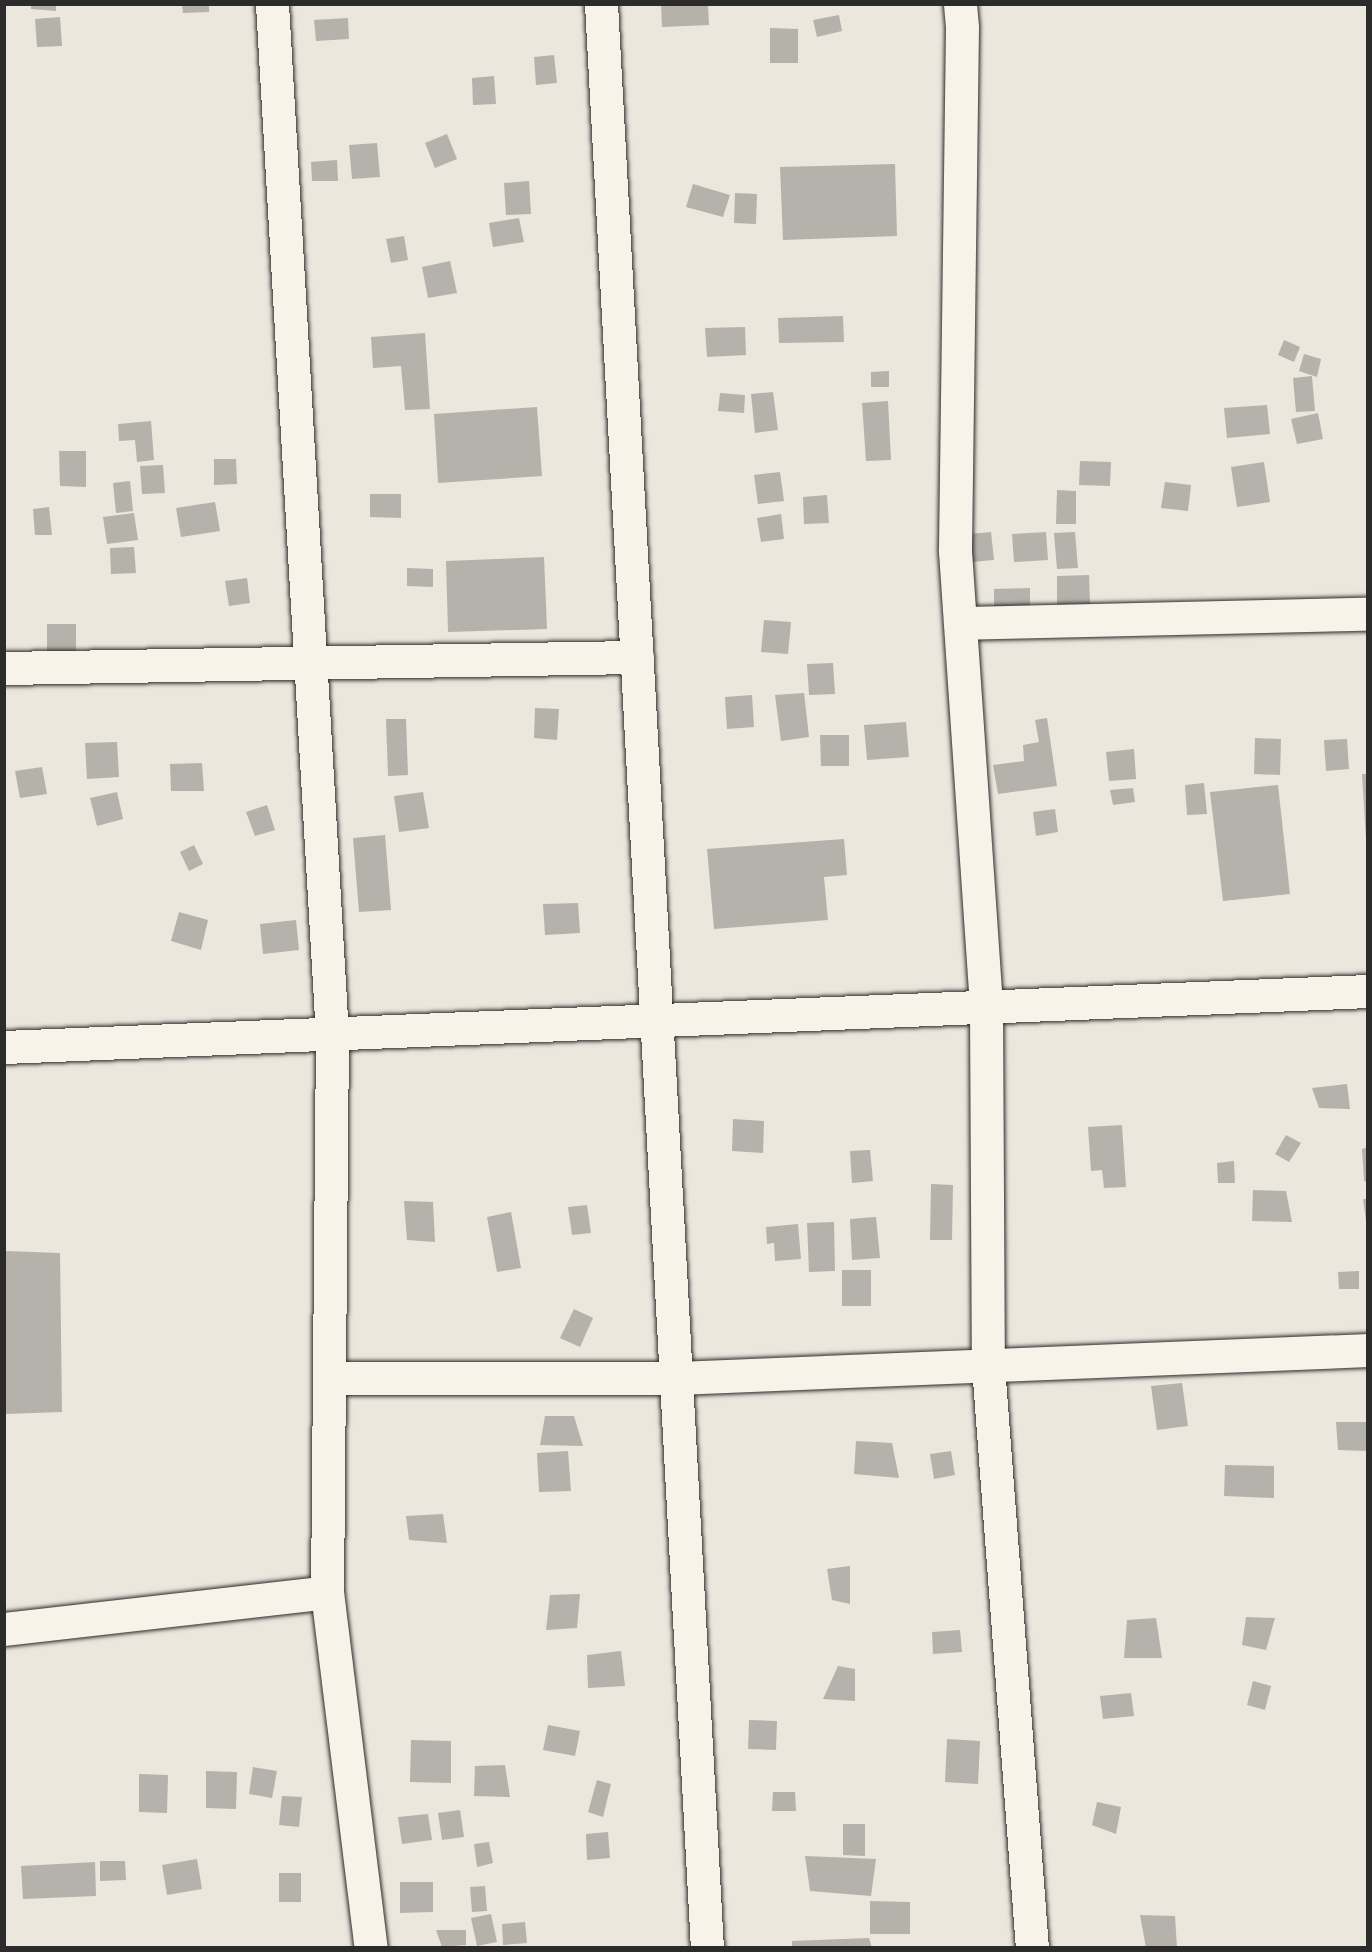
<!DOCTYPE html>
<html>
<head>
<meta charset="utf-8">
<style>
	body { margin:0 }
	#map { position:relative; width:1372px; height:1952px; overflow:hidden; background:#ebe7dd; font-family:Kalam,sans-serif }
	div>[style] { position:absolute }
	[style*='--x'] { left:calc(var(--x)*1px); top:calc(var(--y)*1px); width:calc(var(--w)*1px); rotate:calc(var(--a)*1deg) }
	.building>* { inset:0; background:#b5b2ab }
	.roads { filter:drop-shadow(0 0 2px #2b2b2b) drop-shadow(0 0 2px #2b2b2b) }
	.street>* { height:33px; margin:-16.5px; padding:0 16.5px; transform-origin:16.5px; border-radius:16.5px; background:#f7f3e8 }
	span { translate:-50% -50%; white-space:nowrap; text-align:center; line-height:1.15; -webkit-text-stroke:6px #f7f3e8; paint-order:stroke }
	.frame { position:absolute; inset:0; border:6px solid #2b2b2b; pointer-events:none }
</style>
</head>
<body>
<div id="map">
	<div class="building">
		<i style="clip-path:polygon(31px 4px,56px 4px,56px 11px,31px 9px)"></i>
		<i style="clip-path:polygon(182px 4px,209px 4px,209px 12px,183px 13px)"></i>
		<i style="clip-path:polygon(661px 4px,708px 4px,709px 25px,662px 27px)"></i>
		<i style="clip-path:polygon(839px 15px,842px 31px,817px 37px,813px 20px)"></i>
		<i style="clip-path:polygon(60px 17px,62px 46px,37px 47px,35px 19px)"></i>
		<i style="clip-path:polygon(348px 18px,349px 39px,316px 41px,314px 20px)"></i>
		<i style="clip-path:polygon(770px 28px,798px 29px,798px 63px,770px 63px)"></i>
		<i style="clip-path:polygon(554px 55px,557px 83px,536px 85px,534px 57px)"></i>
		<i style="clip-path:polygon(494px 76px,496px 104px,473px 105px,472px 78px)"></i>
		<i style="clip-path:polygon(447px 134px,457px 159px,435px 168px,425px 143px)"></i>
		<i style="clip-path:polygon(377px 143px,380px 177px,352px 179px,349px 145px)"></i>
		<i style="clip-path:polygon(337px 160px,338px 181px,312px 181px,311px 162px)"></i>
		<i style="clip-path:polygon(895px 164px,897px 236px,783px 240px,780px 167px)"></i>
		<i style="clip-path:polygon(529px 181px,531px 214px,506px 215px,504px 183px)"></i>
		<i style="clip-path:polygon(693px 184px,730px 195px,723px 217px,686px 207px)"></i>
		<i style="clip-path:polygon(735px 193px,757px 194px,756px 224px,734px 223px)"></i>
		<i style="clip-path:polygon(519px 218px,524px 242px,493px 247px,489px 223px)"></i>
		<i style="clip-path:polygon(404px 236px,408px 260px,391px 263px,386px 239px)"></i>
		<i style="clip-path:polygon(450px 261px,457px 293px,428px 298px,422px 267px)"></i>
		<i style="clip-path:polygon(843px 316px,844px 342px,779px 343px,778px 318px)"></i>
		<i style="clip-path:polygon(745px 327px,746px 355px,707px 357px,705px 328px)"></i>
		<i style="clip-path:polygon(425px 333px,430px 409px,405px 410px,401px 366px,373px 368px,371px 337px)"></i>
		<i style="clip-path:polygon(1284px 340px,1300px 347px,1294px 362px,1278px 355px)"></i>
		<i style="clip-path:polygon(1304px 354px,1321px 359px,1317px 377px,1299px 371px)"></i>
		<i style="clip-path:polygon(889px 371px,889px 387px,871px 387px,871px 372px)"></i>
		<i style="clip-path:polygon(1312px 376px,1315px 411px,1296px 412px,1293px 378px)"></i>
		<i style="clip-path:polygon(773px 392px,778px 430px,755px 433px,751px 394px)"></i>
		<i style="clip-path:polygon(720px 393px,745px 395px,744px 413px,718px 411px)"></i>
		<i style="clip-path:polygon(888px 401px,891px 460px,866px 461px,862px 403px)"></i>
		<i style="clip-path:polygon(1267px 405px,1270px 434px,1227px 438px,1224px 408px)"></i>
		<i style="clip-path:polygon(537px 407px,542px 476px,438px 483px,434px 414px)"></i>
		<i style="clip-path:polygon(1318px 413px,1323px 439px,1297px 444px,1291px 419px)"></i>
		<i style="clip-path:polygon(151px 421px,154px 460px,137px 462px,135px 440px,119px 441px,118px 424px)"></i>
		<i style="clip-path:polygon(59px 451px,86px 451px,86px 487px,60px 486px)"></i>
		<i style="clip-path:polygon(214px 459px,236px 459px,237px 484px,214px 485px)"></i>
		<i style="clip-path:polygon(1080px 461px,1111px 462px,1110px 486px,1079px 485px)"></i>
		<i style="clip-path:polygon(1264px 462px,1270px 502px,1237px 507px,1231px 467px)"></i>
		<i style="clip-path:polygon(163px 465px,165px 493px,142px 494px,140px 466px)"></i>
		<i style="clip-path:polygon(780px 472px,784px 501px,758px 504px,754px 475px)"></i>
		<i style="clip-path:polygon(130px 481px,133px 511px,116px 513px,113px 483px)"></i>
		<i style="clip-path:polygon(1165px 482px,1191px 485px,1188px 511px,1161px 508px)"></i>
		<i style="clip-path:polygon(1057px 490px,1076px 491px,1076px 524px,1056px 524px)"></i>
		<i style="clip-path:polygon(370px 494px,401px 494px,401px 518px,370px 517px)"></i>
		<i style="clip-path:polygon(827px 495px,829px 523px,804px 524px,803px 497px)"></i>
		<i style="clip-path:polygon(215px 502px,220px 531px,181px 537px,176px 508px)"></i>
		<i style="clip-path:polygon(49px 507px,52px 535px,35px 535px,33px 509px)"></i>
		<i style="clip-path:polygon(134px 513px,138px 540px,107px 544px,103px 517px)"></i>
		<i style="clip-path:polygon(781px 514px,784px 539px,761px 542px,757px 518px)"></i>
		<i style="clip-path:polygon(991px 532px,994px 560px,972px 562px,969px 534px)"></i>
		<i style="clip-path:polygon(1046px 532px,1048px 560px,1014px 562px,1012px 534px)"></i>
		<i style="clip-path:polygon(1075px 532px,1078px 568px,1057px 569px,1054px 533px)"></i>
		<i style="clip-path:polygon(134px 547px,136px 573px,111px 574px,110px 548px)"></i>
		<i style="clip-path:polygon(544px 557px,547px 629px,448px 632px,446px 561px)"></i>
		<i style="clip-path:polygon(407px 568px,433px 569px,433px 587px,407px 586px)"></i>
		<i style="clip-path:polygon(1089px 575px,1090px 604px,1057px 605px,1057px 576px)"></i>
		<i style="clip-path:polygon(247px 578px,250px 603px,229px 606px,225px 581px)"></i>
		<i style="clip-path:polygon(1030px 588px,1030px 607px,994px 608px,994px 589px)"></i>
		<i style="clip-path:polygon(764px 620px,791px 622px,788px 654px,761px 652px)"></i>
		<i style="clip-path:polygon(47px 624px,76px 624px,76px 656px,47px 655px)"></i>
		<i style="clip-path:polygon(833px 663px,835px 694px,809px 695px,807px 664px)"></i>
		<i style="clip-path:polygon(804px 693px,809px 737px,781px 741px,775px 695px)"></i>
		<i style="clip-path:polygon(752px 695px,754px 727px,727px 729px,725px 697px)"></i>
		<i style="clip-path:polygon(535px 708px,559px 709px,557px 740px,534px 738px)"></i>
		<i style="clip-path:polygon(1047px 718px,1057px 786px,998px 794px,993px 765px,1024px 761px,1023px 745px,1039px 742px,1035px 720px)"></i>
		<i style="clip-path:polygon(386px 719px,406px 719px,408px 775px,388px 776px)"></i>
		<i style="clip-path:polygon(906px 722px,909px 757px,867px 760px,864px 725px)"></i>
		<i style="clip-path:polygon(820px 735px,849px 735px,849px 766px,821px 766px)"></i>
		<i style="clip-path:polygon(1255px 738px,1281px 739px,1280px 775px,1254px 774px)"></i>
		<i style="clip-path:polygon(1347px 739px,1349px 769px,1326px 771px,1324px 740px)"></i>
		<i style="clip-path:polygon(117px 742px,119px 777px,87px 779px,85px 743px)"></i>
		<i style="clip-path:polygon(1134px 749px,1136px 779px,1109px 781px,1106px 752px)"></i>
		<i style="clip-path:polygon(202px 763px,204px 791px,171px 791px,170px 764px)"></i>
		<i style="clip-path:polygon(42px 767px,47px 794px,20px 798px,15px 771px)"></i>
		<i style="clip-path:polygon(1362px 774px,1368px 774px,1368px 839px,1366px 839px)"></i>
		<i style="clip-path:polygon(1204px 783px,1207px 814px,1187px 815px,1185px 785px)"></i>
		<i style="clip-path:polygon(1278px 785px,1290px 894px,1223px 901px,1210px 792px)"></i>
		<i style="clip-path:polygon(1133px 788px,1135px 802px,1113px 805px,1110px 790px)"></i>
		<i style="clip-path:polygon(117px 792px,123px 819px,97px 826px,90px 798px)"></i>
		<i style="clip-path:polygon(423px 792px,429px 828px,399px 832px,394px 796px)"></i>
		<i style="clip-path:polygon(267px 805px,275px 830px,255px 836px,246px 812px)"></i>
		<i style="clip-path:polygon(1055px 809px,1058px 832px,1036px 836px,1033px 812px)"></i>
		<i style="clip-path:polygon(385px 835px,391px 910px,359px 912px,353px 838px)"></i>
		<i style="clip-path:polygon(844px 839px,847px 875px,824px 877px,828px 920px,714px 929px,707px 849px)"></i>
		<i style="clip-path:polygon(194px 845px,203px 864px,189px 871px,180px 852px)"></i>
		<i style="clip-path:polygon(578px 903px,580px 933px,545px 935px,543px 904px)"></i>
		<i style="clip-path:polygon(179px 912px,208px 920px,201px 950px,171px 941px)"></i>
		<i style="clip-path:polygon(296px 920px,299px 950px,263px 954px,260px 924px)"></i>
		<i style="clip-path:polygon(1347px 1084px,1350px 1109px,1319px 1108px,1312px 1088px)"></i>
		<i style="clip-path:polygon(733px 1119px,764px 1121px,763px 1153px,732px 1151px)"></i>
		<i style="clip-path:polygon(1122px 1125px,1126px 1187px,1104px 1188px,1102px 1170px,1091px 1171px,1088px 1127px)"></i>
		<i style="clip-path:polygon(1286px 1135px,1301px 1143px,1289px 1162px,1275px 1154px)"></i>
		<i style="clip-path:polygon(1368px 1147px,1368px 1182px,1364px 1181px,1362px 1149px)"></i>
		<i style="clip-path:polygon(870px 1150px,873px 1181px,852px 1183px,850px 1151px)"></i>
		<i style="clip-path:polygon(1234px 1161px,1235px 1183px,1218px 1183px,1217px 1163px)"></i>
		<i style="clip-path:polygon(931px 1184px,953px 1185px,952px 1240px,930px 1240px)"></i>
		<i style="clip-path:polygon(1253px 1190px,1286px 1191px,1292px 1222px,1252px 1221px)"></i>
		<i style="clip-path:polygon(1363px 1199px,1368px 1199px,1368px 1221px,1366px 1221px)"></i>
		<i style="clip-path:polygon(404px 1201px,433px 1202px,435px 1242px,407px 1240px)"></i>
		<i style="clip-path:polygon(587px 1205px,591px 1233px,572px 1235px,568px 1207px)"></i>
		<i style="clip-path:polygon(511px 1212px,521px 1268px,497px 1272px,487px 1217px)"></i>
		<i style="clip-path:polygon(876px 1217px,880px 1258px,852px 1260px,850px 1219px)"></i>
		<i style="clip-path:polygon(834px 1222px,835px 1271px,809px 1272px,807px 1223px)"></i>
		<i style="clip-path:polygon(798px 1224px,801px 1259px,775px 1261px,774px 1243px,767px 1244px,766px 1227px)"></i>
		<i style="clip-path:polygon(5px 1251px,60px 1253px,62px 1412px,5px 1414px)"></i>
		<i style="clip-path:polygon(842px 1270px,871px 1270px,871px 1306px,842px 1306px)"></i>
		<i style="clip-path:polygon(1359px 1271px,1359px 1289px,1339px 1289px,1338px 1272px)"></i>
		<i style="clip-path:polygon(574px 1309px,593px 1318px,580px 1347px,560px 1338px)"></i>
		<i style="clip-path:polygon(1182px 1383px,1188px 1426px,1157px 1430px,1151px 1386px)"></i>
		<i style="clip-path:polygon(545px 1416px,574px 1416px,583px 1446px,540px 1445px)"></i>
		<i style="clip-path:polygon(1336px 1422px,1368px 1422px,1368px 1451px,1338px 1450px)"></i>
		<i style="clip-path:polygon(856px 1441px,892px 1443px,899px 1478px,854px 1474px)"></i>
		<i style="clip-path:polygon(568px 1451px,571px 1491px,539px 1492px,537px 1453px)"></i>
		<i style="clip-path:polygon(951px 1451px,955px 1475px,934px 1479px,930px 1454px)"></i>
		<i style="clip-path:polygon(1225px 1465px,1274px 1466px,1274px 1498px,1224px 1496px)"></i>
		<i style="clip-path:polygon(443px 1514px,447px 1543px,409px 1540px,406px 1516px)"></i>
		<i style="clip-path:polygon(850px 1566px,850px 1604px,832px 1600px,827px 1569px)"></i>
		<i style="clip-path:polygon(580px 1594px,577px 1628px,546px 1630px,550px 1595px)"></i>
		<i style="clip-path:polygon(1246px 1617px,1275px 1618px,1266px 1650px,1242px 1645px)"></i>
		<i style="clip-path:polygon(1156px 1618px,1162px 1658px,1124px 1658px,1127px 1620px)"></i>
		<i style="clip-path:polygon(960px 1630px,962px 1652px,933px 1654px,932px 1632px)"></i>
		<i style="clip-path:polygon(621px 1651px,625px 1686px,588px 1688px,587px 1655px)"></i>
		<i style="clip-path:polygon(838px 1666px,855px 1669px,855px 1701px,823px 1699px)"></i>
		<i style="clip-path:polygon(1253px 1681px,1271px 1686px,1265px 1710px,1247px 1705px)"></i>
		<i style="clip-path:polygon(1131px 1693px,1134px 1716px,1103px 1719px,1100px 1696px)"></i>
		<i style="clip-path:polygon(749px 1720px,777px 1721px,776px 1750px,748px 1749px)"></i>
		<i style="clip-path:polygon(548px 1725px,580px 1731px,575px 1756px,543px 1750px)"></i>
		<i style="clip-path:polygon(947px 1739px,980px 1741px,978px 1784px,945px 1782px)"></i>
		<i style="clip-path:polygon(411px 1740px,451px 1741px,451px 1783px,410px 1782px)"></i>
		<i style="clip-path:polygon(505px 1765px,510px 1797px,474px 1796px,475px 1766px)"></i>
		<i style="clip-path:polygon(253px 1767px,277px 1771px,272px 1798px,249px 1794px)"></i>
		<i style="clip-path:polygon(206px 1771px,237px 1772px,236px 1809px,206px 1808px)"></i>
		<i style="clip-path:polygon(139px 1774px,168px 1775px,167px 1813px,139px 1812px)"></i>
		<i style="clip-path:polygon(597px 1780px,611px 1784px,603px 1817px,588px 1812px)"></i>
		<i style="clip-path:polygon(773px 1792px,795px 1792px,796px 1811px,772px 1811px)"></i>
		<i style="clip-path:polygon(282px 1796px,302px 1797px,299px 1827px,279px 1825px)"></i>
		<i style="clip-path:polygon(1097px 1802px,1121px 1807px,1116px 1834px,1092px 1825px)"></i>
		<i style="clip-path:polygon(460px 1810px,464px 1837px,442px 1840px,438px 1813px)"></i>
		<i style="clip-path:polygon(428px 1814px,432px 1840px,402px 1844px,398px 1817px)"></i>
		<i style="clip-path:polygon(843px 1824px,865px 1824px,865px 1856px,843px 1855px)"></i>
		<i style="clip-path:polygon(608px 1832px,610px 1858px,587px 1860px,586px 1834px)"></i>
		<i style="clip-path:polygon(489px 1842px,493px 1863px,477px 1867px,474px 1844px)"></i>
		<i style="clip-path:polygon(805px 1856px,876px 1859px,871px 1896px,810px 1891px)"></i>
		<i style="clip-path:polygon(197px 1859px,202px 1889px,167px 1895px,162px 1865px)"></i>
		<i style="clip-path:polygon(100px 1861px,125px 1861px,126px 1880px,100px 1881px)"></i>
		<i style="clip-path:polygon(95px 1862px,96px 1896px,23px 1899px,21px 1866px)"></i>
		<i style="clip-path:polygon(279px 1873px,301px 1873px,301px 1902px,279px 1902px)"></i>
		<i style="clip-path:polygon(400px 1882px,433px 1882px,433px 1912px,400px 1913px)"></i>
		<i style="clip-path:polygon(485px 1886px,487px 1911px,472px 1912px,470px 1887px)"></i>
		<i style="clip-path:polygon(870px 1901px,910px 1902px,910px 1934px,870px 1934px)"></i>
		<i style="clip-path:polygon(491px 1914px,497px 1942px,477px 1946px,471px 1918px)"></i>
		<i style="clip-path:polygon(1140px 1915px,1175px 1916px,1177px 1948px,1146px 1948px)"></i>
		<i style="clip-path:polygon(525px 1922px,527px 1943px,503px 1945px,502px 1924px)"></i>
		<i style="clip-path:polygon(436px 1930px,466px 1930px,466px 1945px,442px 1947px)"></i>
		<i style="clip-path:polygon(869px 1938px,872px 1948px,792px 1948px,792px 1941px)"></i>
	</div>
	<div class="roads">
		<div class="street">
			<i style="--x:272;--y:4;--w:1032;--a:86.67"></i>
			<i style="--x:332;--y:1034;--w:558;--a:90.51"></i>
			<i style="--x:327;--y:1592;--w:359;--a:83"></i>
			<i style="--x:601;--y:4;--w:1947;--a:86.88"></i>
			<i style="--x:960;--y:4;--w:23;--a:85"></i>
			<i style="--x:962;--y:27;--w:524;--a:90.77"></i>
			<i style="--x:955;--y:551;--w:457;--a:86.1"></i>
			<i style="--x:986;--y:1007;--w:359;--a:89.7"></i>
			<i style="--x:988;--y:1366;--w:584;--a:85.68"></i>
			<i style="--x:960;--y:623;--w:408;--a:-1.3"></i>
			<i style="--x:4;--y:668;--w:633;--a:-1"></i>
			<i style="--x:4;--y:1047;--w:1365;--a:-2.35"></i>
			<i style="--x:329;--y:1378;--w:348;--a:0"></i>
			<i style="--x:677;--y:1378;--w:692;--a:-2.32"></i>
			<i style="--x:4;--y:1629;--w:325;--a:-6.5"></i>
		</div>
	</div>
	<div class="frame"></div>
</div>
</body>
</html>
